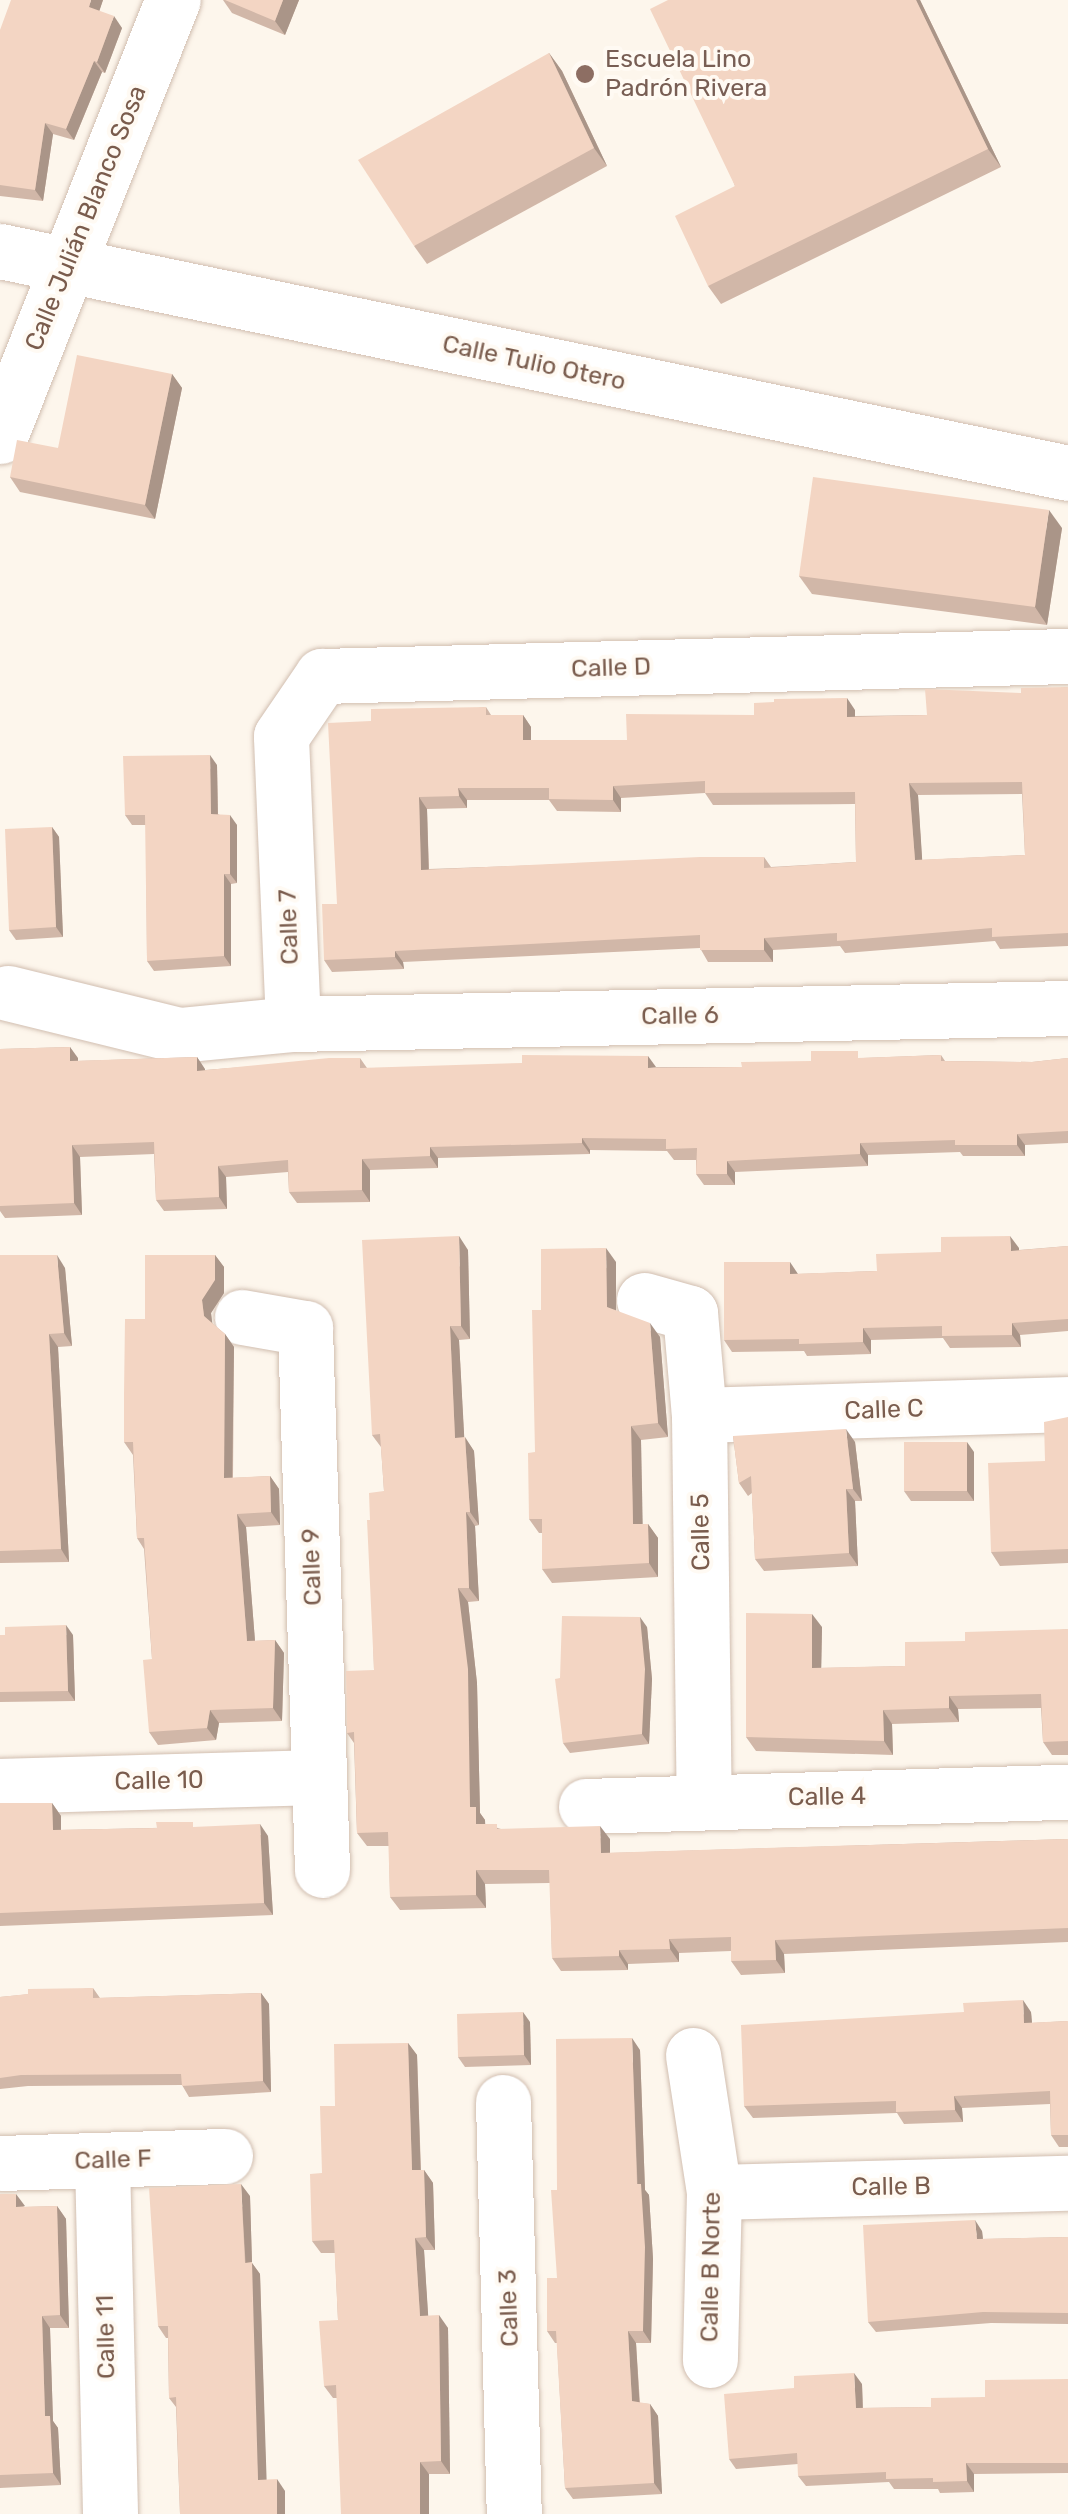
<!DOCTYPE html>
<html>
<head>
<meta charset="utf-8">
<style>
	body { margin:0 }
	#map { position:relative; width:1068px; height:2514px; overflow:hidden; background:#fdf6ec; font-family:Rubik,sans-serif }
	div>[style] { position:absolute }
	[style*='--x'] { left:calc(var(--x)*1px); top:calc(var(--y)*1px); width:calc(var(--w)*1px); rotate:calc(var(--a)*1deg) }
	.roads { filter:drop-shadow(0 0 2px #d1beb0) drop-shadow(0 0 2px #d1beb0) }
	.minor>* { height:55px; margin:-27.5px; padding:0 27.5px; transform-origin:27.5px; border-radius:27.5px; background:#fff }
	.wall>* { inset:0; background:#d1b7a8 }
	.shaded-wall>* { inset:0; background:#aa9588 }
	.building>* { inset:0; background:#f3d5c3 }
	.dots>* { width:28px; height:28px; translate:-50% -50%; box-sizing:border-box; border:5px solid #fffaf3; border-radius:50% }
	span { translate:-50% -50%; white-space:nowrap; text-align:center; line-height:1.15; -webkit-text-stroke:8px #fffaf3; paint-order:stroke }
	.education-label { font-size:25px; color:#785e54 }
	.left { translate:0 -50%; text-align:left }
	.street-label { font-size:25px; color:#7a5c4d }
</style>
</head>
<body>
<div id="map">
	<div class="roads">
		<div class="minor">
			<i style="--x:0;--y:251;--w:1091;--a:11.74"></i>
			<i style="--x:0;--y:436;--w:469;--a:-68.4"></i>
			<i style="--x:8;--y:993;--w:176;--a:13.8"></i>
			<i style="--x:179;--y:1035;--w:115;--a:-5.5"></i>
			<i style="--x:293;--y:1024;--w:775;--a:-1.18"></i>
			<i style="--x:293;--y:1024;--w:288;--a:-92.4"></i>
			<i style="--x:281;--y:736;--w:73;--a:-55.7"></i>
			<i style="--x:322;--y:676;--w:746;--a:-1.54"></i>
			<i style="--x:644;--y:1300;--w:48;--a:15.8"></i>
			<i style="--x:690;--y:1313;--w:102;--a:85"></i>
			<i style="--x:699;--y:1415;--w:385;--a:89.3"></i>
			<i style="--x:242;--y:1317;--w:64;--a:9.9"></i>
			<i style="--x:305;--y:1328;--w:542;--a:88.2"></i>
			<i style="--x:699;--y:1415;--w:369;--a:-1.7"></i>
			<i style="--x:0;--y:1786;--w:318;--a:-1.6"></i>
			<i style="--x:586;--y:1806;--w:482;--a:-1.7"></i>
			<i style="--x:693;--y:2055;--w:139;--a:81.3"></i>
			<i style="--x:714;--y:2192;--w:168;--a:91.4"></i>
			<i style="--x:503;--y:2102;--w:412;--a:88.5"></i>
			<i style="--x:102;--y:2160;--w:354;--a:88.7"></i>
			<i style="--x:0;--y:2163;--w:225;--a:-1.8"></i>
			<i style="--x:714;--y:2192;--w:354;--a:-1.5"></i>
		</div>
	</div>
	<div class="wall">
		<i style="clip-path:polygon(103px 0,99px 11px,122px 28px,105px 73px,102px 72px,74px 140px,53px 134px,43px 201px,0 196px,0 30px)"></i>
		<i style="clip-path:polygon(223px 0,299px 0,285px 35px,232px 13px)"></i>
		<i style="clip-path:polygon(668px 0,920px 0,1001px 167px,721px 304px,708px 286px,735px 186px)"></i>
		<i style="clip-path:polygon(549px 53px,562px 71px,607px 166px,427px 264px,414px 246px)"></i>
		<i style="clip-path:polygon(172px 374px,182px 388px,155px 519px,20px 492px,10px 477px,58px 448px)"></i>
		<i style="clip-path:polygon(1062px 528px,1047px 625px,812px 594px,799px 576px)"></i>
		<i style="clip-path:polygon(evenodd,1068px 687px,1068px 946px,1000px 949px,995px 941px,845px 953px,840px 946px,773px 950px,773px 962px,708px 962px,700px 948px,403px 962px,404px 969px,332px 972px,324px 960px,337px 904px,371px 721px,486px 707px,491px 715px,523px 715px,531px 727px,531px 740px,627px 740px,754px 715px,855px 710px,855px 716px,927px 715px,1021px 693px,1068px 687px,705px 793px,713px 805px,855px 804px,856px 862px,771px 867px,764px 857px,429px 869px,427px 809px,467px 808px,467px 800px,549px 800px,557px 811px,621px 812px,621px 798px,705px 793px,1068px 687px,1022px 794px,1025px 855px,922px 860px,918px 795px,1022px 794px)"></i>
		<i style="clip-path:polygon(217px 765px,218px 814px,237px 825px,237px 883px,231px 884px,231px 966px,154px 971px,147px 961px,146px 825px,132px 825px,125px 815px)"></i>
		<i style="clip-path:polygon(52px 827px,59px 837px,63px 937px,16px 940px,9px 930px)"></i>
		<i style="clip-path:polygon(70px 1047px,78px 1061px,197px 1057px,205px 1070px,360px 1058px,367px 1068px,742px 1067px,863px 1058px,941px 1055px,945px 1061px,1032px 1062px,1068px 1058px,1068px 1143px,1025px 1145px,1025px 1156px,963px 1156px,960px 1152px,868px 1155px,868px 1166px,735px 1172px,735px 1185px,704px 1185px,696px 1174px,696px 1160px,674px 1160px,667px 1151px,590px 1150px,590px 1154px,438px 1158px,438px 1168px,370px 1170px,370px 1202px,297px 1203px,289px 1192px,288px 1172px,226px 1177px,227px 1209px,164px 1211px,156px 1200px,154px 1154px,80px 1157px,82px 1215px,5px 1218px,0 1211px,0 1049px)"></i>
		<i style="clip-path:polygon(1068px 1246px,1068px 1331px,1020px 1335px,1021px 1347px,950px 1348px,943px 1338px,871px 1340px,871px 1354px,807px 1356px,804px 1351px,732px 1352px,724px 1340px,798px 1274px,877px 1271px,1019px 1248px,1019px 1250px)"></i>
		<i style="clip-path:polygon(468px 1250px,470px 1339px,459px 1340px,464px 1437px,474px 1451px,479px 1525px,475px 1526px,479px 1601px,468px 1602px,477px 1683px,480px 1813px,485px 1820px,485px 1824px,501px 1829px,610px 1839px,610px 1853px,1068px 1839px,1068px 1942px,784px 1954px,785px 1973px,741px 1975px,731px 1961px,731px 1951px,679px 1953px,679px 1962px,628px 1964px,628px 1970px,561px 1971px,552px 1958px,550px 1883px,485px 1884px,486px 1908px,400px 1910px,390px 1897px,389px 1846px,367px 1846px,357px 1833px,354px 1743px,347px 1733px,374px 1670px,370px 1520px,384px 1491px,381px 1447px,372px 1435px)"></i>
		<i style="clip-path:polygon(0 1255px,65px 1268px,72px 1346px,58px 1347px,69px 1562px,0 1563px)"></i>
		<i style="clip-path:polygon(215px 1255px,224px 1267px,224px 1293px,211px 1313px,212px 1323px,225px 1334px,234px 1347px,233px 1478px,270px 1476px,279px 1489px,280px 1525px,246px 1527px,255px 1641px,275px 1640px,284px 1653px,282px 1721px,219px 1723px,216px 1740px,158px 1745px,149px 1732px,152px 1659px,144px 1549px,137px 1538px,133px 1455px,124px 1442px,145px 1319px)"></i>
		<i style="clip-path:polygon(616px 1262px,616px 1311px,660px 1337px,668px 1437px,641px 1440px,642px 1524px,648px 1524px,658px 1538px,658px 1577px,552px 1583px,542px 1569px,542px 1533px,539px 1533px,529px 1519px,535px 1452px,541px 1310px)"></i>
		<i style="clip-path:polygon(1068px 1417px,1068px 1563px,1000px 1566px,991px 1552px,1045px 1461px)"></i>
		<i style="clip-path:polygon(733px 1436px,855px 1442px,862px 1501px,855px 1501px,858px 1566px,764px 1571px,755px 1559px,752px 1493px,748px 1496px,739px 1483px)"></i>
		<i style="clip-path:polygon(974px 1452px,974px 1501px,911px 1501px,904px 1491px)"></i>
		<i style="clip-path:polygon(647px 1627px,652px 1679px,649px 1744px,570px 1753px,563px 1743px,560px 1678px)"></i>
		<i style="clip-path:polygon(822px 1627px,821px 1668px,905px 1666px,965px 1641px,1068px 1629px,1068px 1755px,1052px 1755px,1043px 1742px,1041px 1708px,958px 1709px,959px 1722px,892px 1724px,893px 1755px,756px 1751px,746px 1737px)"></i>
		<i style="clip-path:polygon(0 1635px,73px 1635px,75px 1701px,0 1702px)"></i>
		<i style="clip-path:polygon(0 1803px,52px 1803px,61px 1816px,61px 1830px,197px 1827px,268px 1836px,273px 1915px,0 1926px)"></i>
		<i style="clip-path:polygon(93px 1988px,100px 1998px,261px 1993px,269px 2004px,271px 2092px,189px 2097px,182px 2085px,28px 2086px,0 2089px,0 1997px)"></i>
		<i style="clip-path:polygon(1031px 2012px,1032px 2023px,1068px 2021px,1068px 2147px,1059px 2147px,1051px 2135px,1050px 2104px,962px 2108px,963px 2122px,904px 2124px,897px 2113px,753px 2118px,744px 2106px)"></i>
		<i style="clip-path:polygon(530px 2022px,531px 2065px,465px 2067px,458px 2057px)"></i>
		<i style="clip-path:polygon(408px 2043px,417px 2055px,421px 2170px,424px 2170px,433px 2183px,435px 2250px,424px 2250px,428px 2316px,448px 2328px,450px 2474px,429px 2474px,337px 2398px,333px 2398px,324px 2386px,338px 2320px,335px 2253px,321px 2253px,312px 2241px,322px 2173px,335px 2106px)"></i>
		<i style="clip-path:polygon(640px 2050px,645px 2190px,649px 2195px,653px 2259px,651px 2343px,636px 2343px,640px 2403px,650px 2404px,658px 2416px,662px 2494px,573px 2499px,565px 2488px,557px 2343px,555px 2343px,547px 2331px,557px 2278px,557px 2190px)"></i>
		<i style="clip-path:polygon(0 2194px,25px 2207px,57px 2206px,66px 2219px,69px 2328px,50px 2328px,53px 2421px,58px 2428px,61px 2485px,0 2488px)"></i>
		<i style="clip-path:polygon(250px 2196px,252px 2263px,260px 2274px,266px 2480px,285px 2491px,285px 2514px,180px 2514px,176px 2407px,169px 2398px,168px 2338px,166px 2338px,158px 2326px)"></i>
		<i style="clip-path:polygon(982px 2231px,983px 2239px,1068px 2237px,1068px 2324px,991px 2323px,876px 2332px,868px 2322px)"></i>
		<i style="clip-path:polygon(1068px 2379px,1068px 2473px,974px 2474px,974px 2492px,940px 2493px,938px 2489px,894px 2489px,889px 2482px,806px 2486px,798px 2476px,798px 2464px,736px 2469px,729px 2459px,862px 2384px,863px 2408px,931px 2407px,985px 2397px)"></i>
	</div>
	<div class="shaded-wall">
		<i style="clip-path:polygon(91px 0,103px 0,97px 18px,89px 7px)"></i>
		<i style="clip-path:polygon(283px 0,299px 0,285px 35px,275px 21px)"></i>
		<i style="clip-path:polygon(916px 0,920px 0,1001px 167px,988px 149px)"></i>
		<i style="clip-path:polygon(114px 16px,122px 28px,105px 73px,97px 62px)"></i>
		<i style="clip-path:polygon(549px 53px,562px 71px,607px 166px,594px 148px)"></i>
		<i style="clip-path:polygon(94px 61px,102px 72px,74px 140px,66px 129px)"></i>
		<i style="clip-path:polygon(45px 123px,53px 134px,43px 201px,35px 190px)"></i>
		<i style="clip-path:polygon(172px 374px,182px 388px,155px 519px,145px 505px)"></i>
		<i style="clip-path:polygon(1049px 510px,1062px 528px,1047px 625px,1035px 607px)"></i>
		<i style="clip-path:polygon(847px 698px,855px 710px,855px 729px,847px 717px)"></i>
		<i style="clip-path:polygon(523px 715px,531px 727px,531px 752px,523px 740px)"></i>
		<i style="clip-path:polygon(210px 755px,217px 765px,218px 824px,211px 814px)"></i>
		<i style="clip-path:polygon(909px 783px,918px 795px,923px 872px,915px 860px)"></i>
		<i style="clip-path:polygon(613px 786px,621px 798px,621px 812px,613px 800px)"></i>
		<i style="clip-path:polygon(458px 788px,467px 800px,467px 808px,459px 796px)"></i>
		<i style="clip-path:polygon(419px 797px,427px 809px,429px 882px,421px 870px)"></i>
		<i style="clip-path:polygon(230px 815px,237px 825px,237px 883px,230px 874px)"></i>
		<i style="clip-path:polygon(52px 827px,59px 837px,63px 937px,56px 927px)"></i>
		<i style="clip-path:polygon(224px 874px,231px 884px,231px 966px,224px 956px)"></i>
		<i style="clip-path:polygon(764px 938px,773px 950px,773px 962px,764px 950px)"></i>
		<i style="clip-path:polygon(395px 951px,403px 962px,404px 969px,395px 957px)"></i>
		<i style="clip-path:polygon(70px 1047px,78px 1058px,78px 1072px,70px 1061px)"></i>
		<i style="clip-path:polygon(648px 1056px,656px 1067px,648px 1068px)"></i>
		<i style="clip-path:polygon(197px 1057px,205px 1069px,205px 1082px,197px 1071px)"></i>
		<i style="clip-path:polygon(1017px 1134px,1025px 1145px,1025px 1156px,1017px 1145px)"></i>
		<i style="clip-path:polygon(582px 1138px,590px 1150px,590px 1154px,582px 1143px)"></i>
		<i style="clip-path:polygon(860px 1143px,868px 1155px,868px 1166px,860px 1154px)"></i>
		<i style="clip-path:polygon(72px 1145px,80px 1157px,82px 1215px,74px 1203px)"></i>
		<i style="clip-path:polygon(430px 1147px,438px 1158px,438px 1168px,430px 1156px)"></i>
		<i style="clip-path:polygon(362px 1159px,370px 1170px,370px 1202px,362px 1190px)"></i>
		<i style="clip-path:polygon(727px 1161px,735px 1172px,735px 1185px,727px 1174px)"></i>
		<i style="clip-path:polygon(218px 1166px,226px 1177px,227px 1209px,219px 1197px)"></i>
		<i style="clip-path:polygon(459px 1236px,468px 1250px,470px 1339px,461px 1326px)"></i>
		<i style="clip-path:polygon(1010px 1236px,1019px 1248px,1019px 1263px,1011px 1251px)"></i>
		<i style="clip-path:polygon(606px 1248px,616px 1262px,616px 1321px,607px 1307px)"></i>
		<i style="clip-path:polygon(57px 1255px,65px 1268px,72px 1346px,64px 1333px)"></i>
		<i style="clip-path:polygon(215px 1255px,224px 1267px,224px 1293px,211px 1313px,213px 1329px,204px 1316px,202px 1300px)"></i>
		<i style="clip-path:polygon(790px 1262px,798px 1274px,790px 1274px)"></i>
		<i style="clip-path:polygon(650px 1323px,660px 1337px,668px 1437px,658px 1423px)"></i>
		<i style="clip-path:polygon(1012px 1323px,1020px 1335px,1021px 1347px,1012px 1335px)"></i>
		<i style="clip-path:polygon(450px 1326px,459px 1340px,465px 1451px,455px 1438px)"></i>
		<i style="clip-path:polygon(863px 1328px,871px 1340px,871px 1354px,863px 1342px)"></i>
		<i style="clip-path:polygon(49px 1334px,58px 1347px,69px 1562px,61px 1549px)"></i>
		<i style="clip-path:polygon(225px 1334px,234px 1347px,232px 1491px,224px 1478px)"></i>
		<i style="clip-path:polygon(631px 1426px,641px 1440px,643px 1538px,633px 1524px)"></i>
		<i style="clip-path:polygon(846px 1429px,855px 1442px,862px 1501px,853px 1489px)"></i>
		<i style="clip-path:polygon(465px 1437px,474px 1451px,479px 1525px,470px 1512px)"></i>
		<i style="clip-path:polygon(967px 1442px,974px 1452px,974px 1501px,967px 1491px)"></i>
		<i style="clip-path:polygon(270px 1476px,279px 1489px,280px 1525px,271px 1512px)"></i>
		<i style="clip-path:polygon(846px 1489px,855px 1501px,858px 1566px,849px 1553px)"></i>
		<i style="clip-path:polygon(466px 1512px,475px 1526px,479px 1601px,469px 1588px)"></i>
		<i style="clip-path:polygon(237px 1514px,246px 1527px,256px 1654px,247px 1641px)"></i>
		<i style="clip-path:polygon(648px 1524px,658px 1538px,658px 1577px,649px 1563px)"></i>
		<i style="clip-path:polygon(458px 1588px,468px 1602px,477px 1683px,480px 1813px,485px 1820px,486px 1838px,476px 1824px,470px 1807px)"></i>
		<i style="clip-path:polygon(812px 1614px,822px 1627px,821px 1682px,812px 1668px)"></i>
		<i style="clip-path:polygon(640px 1617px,647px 1627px,652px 1679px,649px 1744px,642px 1734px)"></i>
		<i style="clip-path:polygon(66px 1625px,73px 1635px,75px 1701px,68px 1691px)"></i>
		<i style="clip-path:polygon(275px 1640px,284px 1653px,282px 1721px,273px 1708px)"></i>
		<i style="clip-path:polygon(949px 1696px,958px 1709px,959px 1722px,949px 1708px)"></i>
		<i style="clip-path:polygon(210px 1710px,219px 1723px,216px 1740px,207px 1728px)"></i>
		<i style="clip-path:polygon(883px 1710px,892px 1724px,893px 1755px,884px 1741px)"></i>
		<i style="clip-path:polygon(52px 1803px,61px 1816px,61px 1842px,53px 1830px)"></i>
		<i style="clip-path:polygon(260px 1824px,268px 1836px,273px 1915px,264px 1903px)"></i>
		<i style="clip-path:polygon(600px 1826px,610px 1839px,610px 1866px,601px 1853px)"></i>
		<i style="clip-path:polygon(476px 1870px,485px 1884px,486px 1908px,476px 1895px)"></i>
		<i style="clip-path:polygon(669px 1939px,679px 1953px,679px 1962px,670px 1949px)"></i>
		<i style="clip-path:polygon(775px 1940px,784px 1954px,785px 1973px,776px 1960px)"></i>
		<i style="clip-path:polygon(619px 1950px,628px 1964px,628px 1970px,619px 1956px)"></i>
		<i style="clip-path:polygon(261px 1993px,269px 2004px,271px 2092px,263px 2081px)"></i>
		<i style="clip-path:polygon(1023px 2000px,1031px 2012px,1033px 2035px,1024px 2023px)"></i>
		<i style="clip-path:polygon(523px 2012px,530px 2022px,531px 2065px,524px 2055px)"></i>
		<i style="clip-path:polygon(632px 2038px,640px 2050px,645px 2190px,649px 2195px,653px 2259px,651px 2343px,643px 2331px)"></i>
		<i style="clip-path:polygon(408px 2043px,417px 2055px,421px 2183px,412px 2170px)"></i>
		<i style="clip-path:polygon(954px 2096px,962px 2108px,963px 2122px,955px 2110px)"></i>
		<i style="clip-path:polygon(424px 2170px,433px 2183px,435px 2250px,426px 2237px)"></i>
		<i style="clip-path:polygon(241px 2184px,250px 2196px,252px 2263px,260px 2274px,267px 2492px,258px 2480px)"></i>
		<i style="clip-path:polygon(16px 2194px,25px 2206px,16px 2207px)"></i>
		<i style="clip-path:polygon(57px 2206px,66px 2219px,69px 2328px,60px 2315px)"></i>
		<i style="clip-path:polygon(975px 2220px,982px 2231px,984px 2249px,977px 2239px)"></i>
		<i style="clip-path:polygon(415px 2238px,424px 2250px,429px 2329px,420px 2316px)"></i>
		<i style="clip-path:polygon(439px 2315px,448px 2328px,450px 2474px,441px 2461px)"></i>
		<i style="clip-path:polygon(42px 2316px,50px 2328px,53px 2421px,58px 2428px,61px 2485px,53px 2473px,45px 2416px)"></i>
		<i style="clip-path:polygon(628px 2331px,636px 2343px,640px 2413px,632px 2401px)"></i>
		<i style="clip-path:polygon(854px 2373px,862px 2384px,863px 2418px,856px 2408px)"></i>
		<i style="clip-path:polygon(650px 2404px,658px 2416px,662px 2494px,654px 2483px)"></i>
		<i style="clip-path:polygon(420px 2462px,429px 2474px,429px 2514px,420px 2514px)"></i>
		<i style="clip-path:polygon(966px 2463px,974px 2474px,974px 2492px,967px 2481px)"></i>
		<i style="clip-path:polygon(277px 2479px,285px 2491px,285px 2514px,277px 2514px)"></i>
	</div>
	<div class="building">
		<i style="clip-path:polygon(11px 0,91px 0,89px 7px,114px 16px,97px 62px,94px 61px,66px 129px,45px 123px,35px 190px,0 185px,0 30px)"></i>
		<i style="clip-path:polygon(225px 0,283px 0,275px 21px)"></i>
		<i style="clip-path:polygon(668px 0,916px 0,988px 149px,708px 286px,675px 216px,735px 186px,650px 9px)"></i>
		<i style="clip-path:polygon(549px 53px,594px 148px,414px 246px,358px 160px)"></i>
		<i style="clip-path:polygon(77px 355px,172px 374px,145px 505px,10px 477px,17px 440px,58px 448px)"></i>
		<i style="clip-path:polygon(813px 477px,1049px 510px,1035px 607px,799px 576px)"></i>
		<i style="clip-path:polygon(evenodd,1068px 687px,1068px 933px,992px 937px,992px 928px,837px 941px,837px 933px,764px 938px,764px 950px,700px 950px,700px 935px,395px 951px,395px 957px,324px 960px,322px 904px,337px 904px,328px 723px,371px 721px,371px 709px,486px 707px,486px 715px,523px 715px,523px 740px,627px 740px,626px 714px,754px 715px,754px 703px,774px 702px,774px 699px,847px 698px,847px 717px,927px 715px,925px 689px,1021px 693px,1021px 688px,1068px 687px,705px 781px,705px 793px,855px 792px,856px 862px,764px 868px,764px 857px,700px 857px,421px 870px,419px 797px,459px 796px,458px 788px,549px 788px,549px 799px,613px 800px,613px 786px,705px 781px,1068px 687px,1022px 782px,1025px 855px,915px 860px,909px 783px,1022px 782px)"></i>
		<i style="clip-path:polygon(210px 755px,211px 814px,230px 815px,230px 874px,224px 874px,224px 956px,147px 961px,145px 815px,125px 815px,123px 756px)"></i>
		<i style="clip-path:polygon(52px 827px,56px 927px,9px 930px,5px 829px)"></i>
		<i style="clip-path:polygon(70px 1047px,70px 1061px,197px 1057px,197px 1071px,329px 1058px,360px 1058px,360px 1068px,522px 1063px,522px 1055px,648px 1056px,648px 1068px,742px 1067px,741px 1062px,811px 1061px,811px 1051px,858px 1051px,858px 1058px,941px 1055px,941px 1061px,1032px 1062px,1068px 1058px,1068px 1131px,1017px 1134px,1017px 1145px,955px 1145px,955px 1140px,860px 1143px,860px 1154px,727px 1161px,727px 1174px,696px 1174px,697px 1148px,666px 1149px,666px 1139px,582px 1138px,582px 1143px,430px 1147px,430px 1156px,362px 1159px,362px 1190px,289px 1192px,288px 1160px,218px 1166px,219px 1197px,156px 1200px,154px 1142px,72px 1145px,74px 1203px,0 1206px,0 1049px)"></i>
		<i style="clip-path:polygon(459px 1236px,461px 1326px,450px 1326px,455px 1438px,465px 1437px,470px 1512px,466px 1512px,469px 1588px,458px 1588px,468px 1669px,470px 1807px,476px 1807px,476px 1824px,497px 1824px,497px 1829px,600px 1826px,601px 1853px,1068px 1839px,1068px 1928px,775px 1940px,776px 1960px,731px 1961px,731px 1937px,669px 1939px,670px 1949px,619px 1950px,619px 1956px,552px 1958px,549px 1870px,476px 1870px,476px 1895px,390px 1897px,388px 1832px,357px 1833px,354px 1732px,347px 1733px,346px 1671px,374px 1670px,367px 1520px,370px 1520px,369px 1493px,384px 1491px,380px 1434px,372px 1435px,362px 1240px)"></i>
		<i style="clip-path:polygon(1010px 1236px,1011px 1251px,1068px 1246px,1068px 1322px,1068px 1319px,1012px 1323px,1012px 1335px,942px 1336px,942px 1326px,863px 1328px,863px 1342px,799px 1344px,799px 1339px,724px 1340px,724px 1262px,790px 1262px,790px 1274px,877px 1271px,876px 1254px,941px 1252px,941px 1237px)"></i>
		<i style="clip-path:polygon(606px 1248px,607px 1307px,650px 1323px,658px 1423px,631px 1426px,633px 1524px,648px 1524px,649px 1563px,542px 1569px,542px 1519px,529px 1519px,528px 1453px,535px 1452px,532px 1310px,541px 1310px,541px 1249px)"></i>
		<i style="clip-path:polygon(0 1255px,57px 1255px,64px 1333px,49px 1334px,61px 1549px,0 1551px)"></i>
		<i style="clip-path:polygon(145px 1255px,215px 1255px,215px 1280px,202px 1300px,204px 1316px,225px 1334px,224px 1478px,270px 1476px,271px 1512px,237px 1514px,247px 1641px,275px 1640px,273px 1708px,210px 1710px,207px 1728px,149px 1732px,143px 1660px,152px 1659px,144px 1538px,137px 1538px,133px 1442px,124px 1442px,124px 1394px,125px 1319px,145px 1319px)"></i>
		<i style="clip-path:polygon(1068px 1417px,1068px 1549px,991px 1552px,988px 1463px,1045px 1461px,1044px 1422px)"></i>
		<i style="clip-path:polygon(846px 1429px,853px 1489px,846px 1489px,849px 1553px,755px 1559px,751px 1476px,739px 1483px,733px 1436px)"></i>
		<i style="clip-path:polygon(904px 1442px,967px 1442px,967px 1491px,904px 1491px)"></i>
		<i style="clip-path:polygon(746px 1613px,812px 1614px,812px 1668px,905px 1666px,905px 1642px,965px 1641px,965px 1632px,1068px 1629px,1068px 1741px,1043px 1742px,1041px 1694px,949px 1696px,949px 1708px,883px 1710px,884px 1741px,746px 1737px)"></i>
		<i style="clip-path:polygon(562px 1616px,640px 1617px,645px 1669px,642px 1734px,563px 1743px,555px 1679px,560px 1678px)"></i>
		<i style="clip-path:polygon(66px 1625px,68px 1691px,0 1692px,0 1635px,5px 1635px,5px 1627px)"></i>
		<i style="clip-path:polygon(0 1803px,52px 1803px,53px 1830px,157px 1828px,156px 1822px,193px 1822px,193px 1827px,260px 1824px,264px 1903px,0 1913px)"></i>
		<i style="clip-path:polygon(93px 1988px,93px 1998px,261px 1993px,263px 2081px,182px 2086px,181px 2074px,21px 2075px,0 2078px,0 1997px,28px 1994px,28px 1989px)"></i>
		<i style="clip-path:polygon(1023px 2000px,1024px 2023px,1068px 2021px,1068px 2135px,1051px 2135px,1050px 2091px,954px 2096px,955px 2110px,896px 2112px,896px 2101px,744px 2106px,741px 2025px,964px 2012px,963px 2003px)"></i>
		<i style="clip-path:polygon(523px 2012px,524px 2055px,458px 2057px,457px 2014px)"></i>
		<i style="clip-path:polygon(632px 2038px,637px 2184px,641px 2184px,645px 2247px,643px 2331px,628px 2331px,632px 2401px,650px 2404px,654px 2483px,565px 2488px,556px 2331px,547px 2331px,547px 2278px,557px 2278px,551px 2190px,557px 2190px,556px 2039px)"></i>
		<i style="clip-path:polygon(408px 2043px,412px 2170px,424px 2170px,426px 2237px,415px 2238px,420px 2316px,439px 2315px,441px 2461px,420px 2462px,420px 2514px,341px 2514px,336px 2385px,324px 2386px,319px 2321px,338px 2320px,334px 2240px,312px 2241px,310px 2174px,322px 2173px,320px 2106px,335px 2106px,334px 2044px)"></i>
		<i style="clip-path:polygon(241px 2184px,245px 2263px,252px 2262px,258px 2480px,277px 2479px,277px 2514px,180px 2514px,176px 2397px,169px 2398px,168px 2326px,158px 2326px,149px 2188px)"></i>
		<i style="clip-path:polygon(0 2194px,16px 2194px,16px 2207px,57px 2206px,60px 2315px,42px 2316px,45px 2416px,50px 2416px,53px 2473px,0 2475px)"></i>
		<i style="clip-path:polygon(975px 2220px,977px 2239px,1068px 2237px,1068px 2313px,983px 2312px,868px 2322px,863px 2225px)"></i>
		<i style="clip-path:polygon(854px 2373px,856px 2408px,931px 2407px,931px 2398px,985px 2397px,985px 2380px,1068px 2379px,1068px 2463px,966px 2463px,967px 2481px,933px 2482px,933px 2478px,886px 2479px,886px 2472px,798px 2476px,797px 2453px,729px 2459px,724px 2394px,794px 2388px,794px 2376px)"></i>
	</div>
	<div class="dots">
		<i style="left:585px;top:74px;background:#8d6e63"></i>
	</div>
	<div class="education-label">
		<span class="left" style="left:605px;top:74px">Escuela Lino<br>Padrón Rivera</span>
	</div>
	<div class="street-label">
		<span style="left:86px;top:218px;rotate:-68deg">Calle Julián Blanco Sosa</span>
		<span style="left:534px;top:363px;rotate:12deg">Calle Tulio Otero</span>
		<span style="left:611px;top:668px;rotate:-2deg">Calle D</span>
		<span style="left:289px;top:927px;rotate:-92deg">Calle 7</span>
		<span style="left:680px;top:1016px;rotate:-1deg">Calle 6</span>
		<span style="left:884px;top:1410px;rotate:-2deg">Calle C</span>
		<span style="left:701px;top:1532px;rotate:-91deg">Calle 5</span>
		<span style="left:312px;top:1567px;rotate:-92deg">Calle 9</span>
		<span style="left:159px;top:1781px;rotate:-1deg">Calle 10</span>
		<span style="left:827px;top:1797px;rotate:-1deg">Calle 4</span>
		<span style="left:113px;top:2160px;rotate:-2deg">Calle F</span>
		<span style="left:891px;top:2187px;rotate:-1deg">Calle B</span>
		<span style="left:711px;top:2267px;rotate:-89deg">Calle B Norte</span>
		<span style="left:509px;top:2308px;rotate:-92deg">Calle 3</span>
		<span style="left:106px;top:2337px;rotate:-91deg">Calle 11</span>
	</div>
</div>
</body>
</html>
